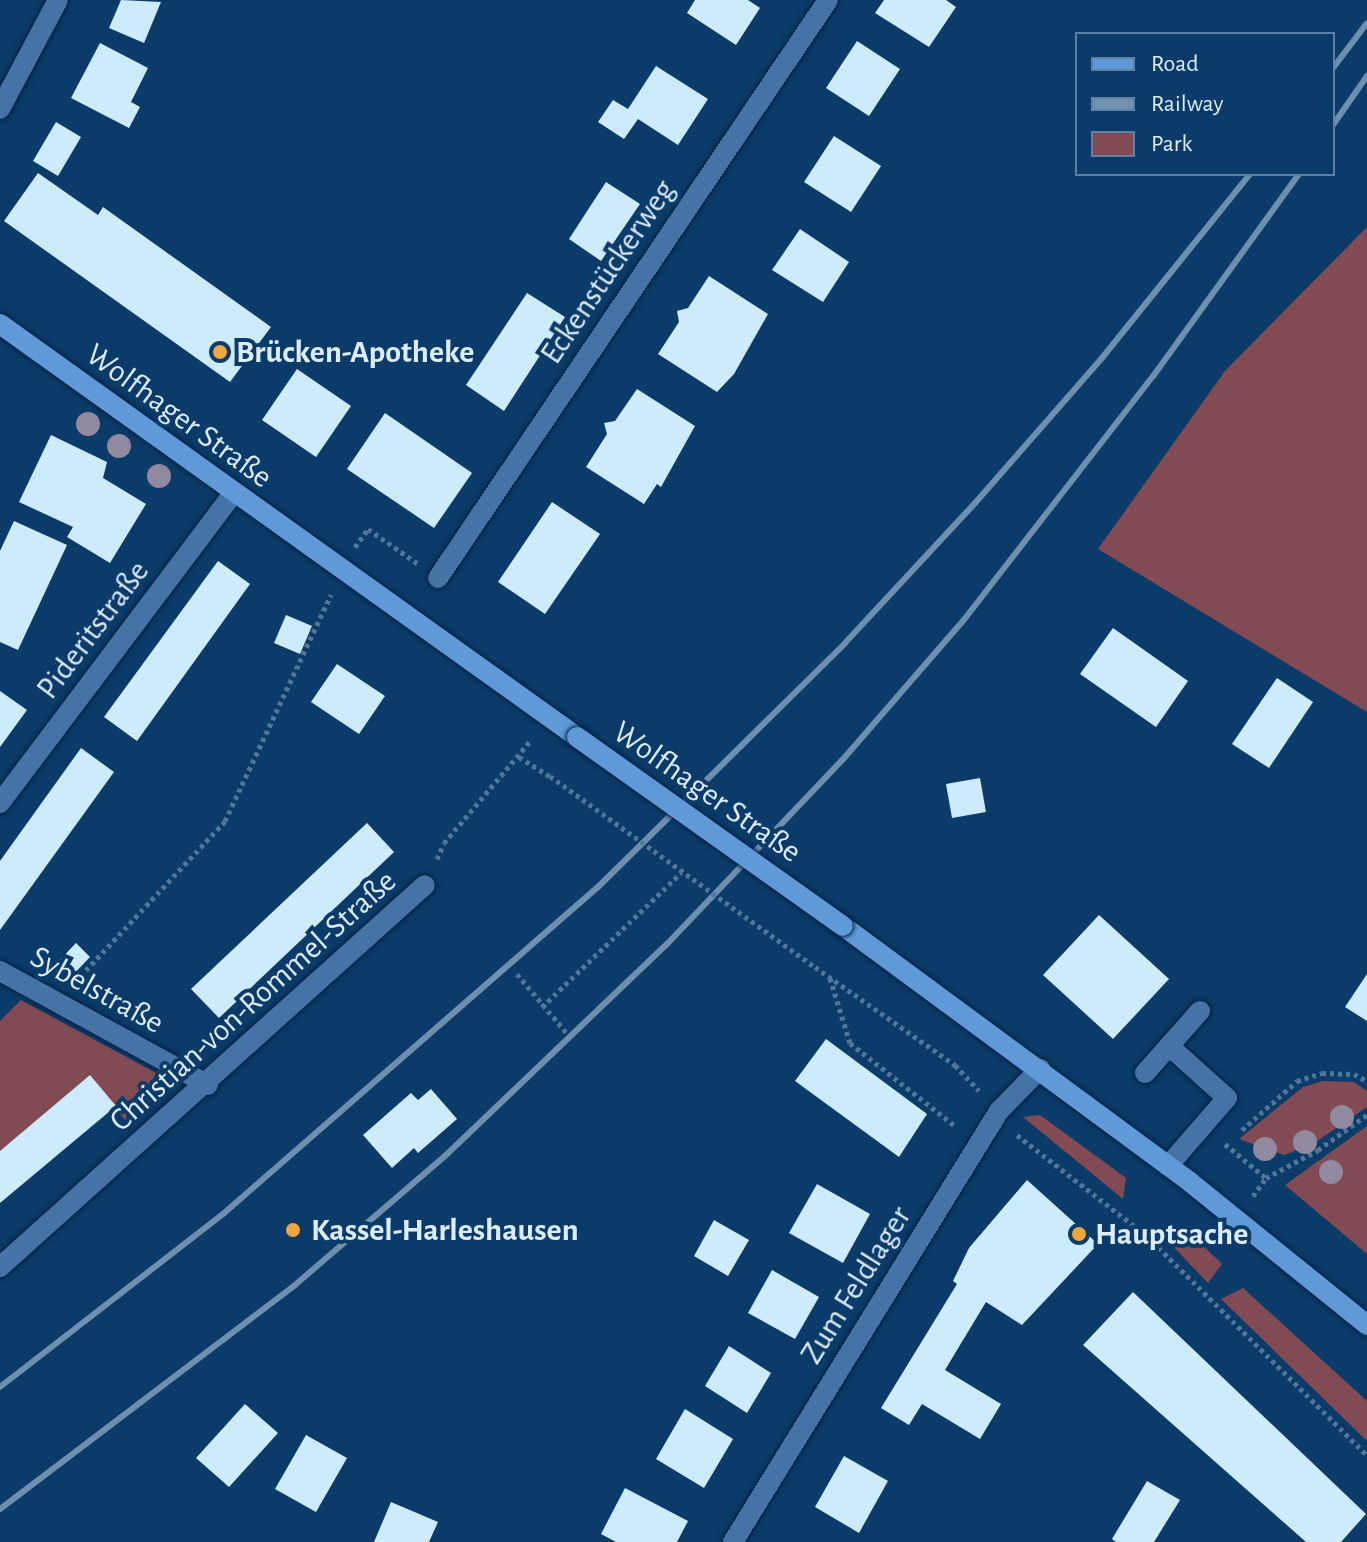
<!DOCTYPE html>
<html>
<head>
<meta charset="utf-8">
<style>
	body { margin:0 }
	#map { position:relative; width:1367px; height:1542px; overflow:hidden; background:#0b3b68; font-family:"Alegreya Sans",sans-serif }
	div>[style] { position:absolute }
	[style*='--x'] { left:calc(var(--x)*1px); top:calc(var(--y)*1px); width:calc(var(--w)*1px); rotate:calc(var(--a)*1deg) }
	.green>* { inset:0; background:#824b53 }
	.building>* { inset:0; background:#ceebfb }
	.path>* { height:5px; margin-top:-2.5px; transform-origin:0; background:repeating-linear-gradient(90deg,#517699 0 4px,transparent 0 8px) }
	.roads { filter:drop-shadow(0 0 2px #002143) drop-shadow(0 0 2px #002143) }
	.service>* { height:20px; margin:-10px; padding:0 10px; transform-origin:10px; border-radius:10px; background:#4673a5 }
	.minor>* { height:20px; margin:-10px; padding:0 10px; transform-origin:10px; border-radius:10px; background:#4673a5 }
	.primary>* { height:20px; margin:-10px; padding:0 10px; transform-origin:10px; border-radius:10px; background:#5f99d8 }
	.rail>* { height:6px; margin:-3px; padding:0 3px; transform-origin:3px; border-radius:3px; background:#6f8faf }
	.path-bridge>* { height:5px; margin-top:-2.5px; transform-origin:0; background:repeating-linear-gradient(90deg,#517699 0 4px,transparent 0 8px) }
	.bridges { filter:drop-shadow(0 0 2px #002143) drop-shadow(0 0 2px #002143) }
	.primary-bridge>* { height:20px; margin:-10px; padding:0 10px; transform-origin:10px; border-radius:10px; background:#5f99d8 }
	.trees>* { width:24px; height:24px; margin:-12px; border-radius:50%; background:#9089a0 }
	.dots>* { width:22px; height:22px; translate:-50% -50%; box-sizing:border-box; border:4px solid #0b3b68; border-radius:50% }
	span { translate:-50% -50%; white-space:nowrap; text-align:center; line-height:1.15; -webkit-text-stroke:8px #0b3b68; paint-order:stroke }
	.street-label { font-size:32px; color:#ddecfd }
	.poi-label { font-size:32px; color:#ddecfd; font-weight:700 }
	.left { translate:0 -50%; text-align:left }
	.legend { position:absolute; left:1075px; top:32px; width:260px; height:144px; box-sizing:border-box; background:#0b3b68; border:2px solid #5f82a4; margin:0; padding:10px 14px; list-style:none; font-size:24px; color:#ddecfd }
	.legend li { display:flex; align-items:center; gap:16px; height:40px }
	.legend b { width:40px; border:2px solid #5f82a4 }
</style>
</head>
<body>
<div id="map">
	<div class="green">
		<i style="clip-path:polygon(1367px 227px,1367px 712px,1098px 549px,1225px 371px)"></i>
		<i style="clip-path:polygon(21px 1000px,162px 1076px,165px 1086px,126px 1121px,95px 1086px,0 1168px,0 1021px)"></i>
		<i style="clip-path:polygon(1323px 1081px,1354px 1082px,1367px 1091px,1367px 1107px,1313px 1144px,1284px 1155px,1239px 1139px,1303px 1087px)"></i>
		<i style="clip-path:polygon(1040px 1115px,1126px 1178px,1123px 1199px,1023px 1117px)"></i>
		<i style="clip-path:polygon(1367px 1126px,1367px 1254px,1285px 1185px)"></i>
		<i style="clip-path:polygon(1190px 1233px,1222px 1264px,1208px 1283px,1164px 1237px)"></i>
		<i style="clip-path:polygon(1243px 1288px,1367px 1401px,1367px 1441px,1221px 1299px)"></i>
	</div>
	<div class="building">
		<i style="clip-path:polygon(121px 0,161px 2px,144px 43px,109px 28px)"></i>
		<i style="clip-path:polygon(695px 0,748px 0,760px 8px,736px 45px,687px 13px)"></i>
		<i style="clip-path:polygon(884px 0,946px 0,956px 7px,929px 47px,875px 13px)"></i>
		<i style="clip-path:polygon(857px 41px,900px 69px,869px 116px,826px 88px)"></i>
		<i style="clip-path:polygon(100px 43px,148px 68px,131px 102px,140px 107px,129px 128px,71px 98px)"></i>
		<i style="clip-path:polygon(656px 66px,708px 99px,678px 145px,638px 119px,624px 139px,598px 122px,613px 100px,628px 109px)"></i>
		<i style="clip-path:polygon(56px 122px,81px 137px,58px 176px,33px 161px)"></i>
		<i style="clip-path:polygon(834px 136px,881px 166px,851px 212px,804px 182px)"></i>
		<i style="clip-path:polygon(38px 173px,98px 215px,103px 207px,271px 327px,230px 382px,4px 221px)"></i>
		<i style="clip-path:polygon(606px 182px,640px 204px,601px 261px,569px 239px)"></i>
		<i style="clip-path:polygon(800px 229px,849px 262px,823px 302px,772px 270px)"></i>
		<i style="clip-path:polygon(709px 276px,768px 314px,734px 374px,717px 392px,658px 354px,679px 322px,677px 311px,688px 308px)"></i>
		<i style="clip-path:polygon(527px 293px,565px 317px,504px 411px,466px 385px)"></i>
		<i style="clip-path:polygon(297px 369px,351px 406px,316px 457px,262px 420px)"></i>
		<i style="clip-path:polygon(637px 389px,695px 426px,661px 487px,657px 484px,644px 504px,586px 467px,607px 434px,604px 423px,615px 421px)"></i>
		<i style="clip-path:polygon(385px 413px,472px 473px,434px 528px,347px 469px)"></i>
		<i style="clip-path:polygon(51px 435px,107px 462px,103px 478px,146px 504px,110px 563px,67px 537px,73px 527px,19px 502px)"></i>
		<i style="clip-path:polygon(552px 502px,600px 534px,545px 614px,498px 582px)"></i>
		<i style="clip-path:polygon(14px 521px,67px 545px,18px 650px,0 642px,0 551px)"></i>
		<i style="clip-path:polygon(218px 561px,250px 584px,137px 741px,104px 717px)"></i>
		<i style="clip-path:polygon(286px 615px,312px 626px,300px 654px,274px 643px)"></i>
		<i style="clip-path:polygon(1113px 628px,1188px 681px,1156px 727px,1080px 674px)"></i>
		<i style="clip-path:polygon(337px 664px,385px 696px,359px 734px,311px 702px)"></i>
		<i style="clip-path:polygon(1277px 678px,1313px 702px,1269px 768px,1232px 744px)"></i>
		<i style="clip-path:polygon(0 691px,27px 710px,0 747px)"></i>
		<i style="clip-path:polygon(81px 748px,114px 772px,0 930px,0 861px)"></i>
		<i style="clip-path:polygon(980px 778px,986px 812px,952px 818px,946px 784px)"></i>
		<i style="clip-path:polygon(367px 823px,394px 852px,219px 1018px,191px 989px)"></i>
		<i style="clip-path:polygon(1099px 915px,1169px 979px,1113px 1039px,1043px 975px)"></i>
		<i style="clip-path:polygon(76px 943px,90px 957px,69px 979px,55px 965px)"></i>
		<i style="clip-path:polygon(1367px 974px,1367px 1021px,1345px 1007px)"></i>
		<i style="clip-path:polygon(826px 1039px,927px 1114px,899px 1157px,795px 1081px)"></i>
		<i style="clip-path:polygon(90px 1075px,116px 1106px,0 1203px,0 1151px)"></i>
		<i style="clip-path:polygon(431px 1089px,457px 1119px,418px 1153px,414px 1148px,392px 1168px,363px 1135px,411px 1093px,418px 1100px)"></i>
		<i style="clip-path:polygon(1027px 1180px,1098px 1244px,1022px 1325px,986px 1302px,945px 1370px,1001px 1404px,980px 1439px,922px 1404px,909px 1425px,881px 1408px,957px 1284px,953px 1281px,969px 1248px)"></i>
		<i style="clip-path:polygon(817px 1184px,870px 1214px,843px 1263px,789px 1233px)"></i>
		<i style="clip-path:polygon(714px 1220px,749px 1240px,728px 1276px,694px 1256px)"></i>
		<i style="clip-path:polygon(772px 1270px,819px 1297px,795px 1339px,748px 1313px)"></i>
		<i style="clip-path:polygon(1133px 1292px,1366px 1514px,1341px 1542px,1306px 1542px,1083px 1345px)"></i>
		<i style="clip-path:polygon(729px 1346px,771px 1373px,747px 1413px,705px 1386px)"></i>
		<i style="clip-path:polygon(245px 1404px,278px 1433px,229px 1487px,196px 1458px)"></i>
		<i style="clip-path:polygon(685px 1409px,733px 1439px,704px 1488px,656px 1459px)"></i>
		<i style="clip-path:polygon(306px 1435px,347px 1458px,316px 1512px,275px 1489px)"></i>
		<i style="clip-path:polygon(844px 1456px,888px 1481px,859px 1533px,815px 1507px)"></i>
		<i style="clip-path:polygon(1147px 1481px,1180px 1500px,1154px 1542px,1116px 1542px,1112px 1539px)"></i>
		<i style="clip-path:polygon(625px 1488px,688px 1521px,677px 1542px,616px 1542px,601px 1534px)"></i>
		<i style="clip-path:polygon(391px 1502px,438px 1522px,429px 1542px,374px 1542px)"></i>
	</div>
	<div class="path">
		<i style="--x:355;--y:547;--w:22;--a:-54"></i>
		<i style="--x:368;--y:529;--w:60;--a:34.8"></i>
		<i style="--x:519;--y:757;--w:36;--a:32"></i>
		<i style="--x:437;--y:859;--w:17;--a:-66"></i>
		<i style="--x:444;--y:843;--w:136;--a:-49.8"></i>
		<i style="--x:815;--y:967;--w:171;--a:35"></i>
		<i style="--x:955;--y:1065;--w:35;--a:47"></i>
		<i style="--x:517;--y:974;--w:76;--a:49.8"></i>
		<i style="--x:830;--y:978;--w:68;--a:72.9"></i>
		<i style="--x:850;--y:1043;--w:134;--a:38.3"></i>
		<i style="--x:75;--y:982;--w:220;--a:-47"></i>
		<i style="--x:225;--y:821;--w:250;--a:-64.9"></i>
		<i style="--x:542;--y:1007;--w:194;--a:-44"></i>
		<i style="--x:1242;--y:1130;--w:74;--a:-41.7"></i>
		<i style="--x:1297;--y:1081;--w:26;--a:-18"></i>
		<i style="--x:1322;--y:1073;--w:32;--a:2"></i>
		<i style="--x:1354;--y:1074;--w:15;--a:28"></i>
		<i style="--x:1017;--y:1135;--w:165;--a:37.8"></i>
		<i style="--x:1147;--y:1236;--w:310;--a:44.9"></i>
		<i style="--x:1225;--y:1144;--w:53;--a:39.7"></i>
		<i style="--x:1253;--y:1196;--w:22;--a:-54"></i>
		<i style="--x:1266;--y:1178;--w:59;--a:-28.3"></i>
		<i style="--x:1318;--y:1150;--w:60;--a:-35.5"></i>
	</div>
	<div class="roads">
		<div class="service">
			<i style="--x:1145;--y:1073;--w:83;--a:-48.4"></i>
			<i style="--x:1168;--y:1166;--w:90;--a:-49.1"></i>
			<i style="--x:1227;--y:1098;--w:78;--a:-138.1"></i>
		</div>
		<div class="minor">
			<i style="--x:0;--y:109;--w:123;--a:-62"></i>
			<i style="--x:438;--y:578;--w:697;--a:-55.99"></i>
			<i style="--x:0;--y:803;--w:388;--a:-53"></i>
			<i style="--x:0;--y:971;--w:237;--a:28.7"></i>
			<i style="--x:0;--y:1267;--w:571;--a:-41.95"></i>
			<i style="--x:733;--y:1542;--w:506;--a:-58.32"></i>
			<i style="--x:999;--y:1111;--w:59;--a:-45.7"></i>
		</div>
		<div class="primary">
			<i style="--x:0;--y:324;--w:710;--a:35.59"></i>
			<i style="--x:843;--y:926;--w:431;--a:36.4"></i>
			<i style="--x:1190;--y:1182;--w:228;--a:38.9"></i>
		</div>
	</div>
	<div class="rail">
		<i style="--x:1333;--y:68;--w:56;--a:-52.9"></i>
		<i style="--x:1333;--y:125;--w:60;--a:-55.2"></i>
		<i style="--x:0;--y:1387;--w:282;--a:-37.8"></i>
		<i style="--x:223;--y:1214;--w:498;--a:-41.1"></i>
		<i style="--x:598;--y:887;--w:347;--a:-44.6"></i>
		<i style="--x:845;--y:643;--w:192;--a:-47.1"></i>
		<i style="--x:976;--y:502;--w:191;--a:-48.8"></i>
		<i style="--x:1102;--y:358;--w:236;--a:-51.2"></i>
		<i style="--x:0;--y:1509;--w:370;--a:-37.2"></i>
		<i style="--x:295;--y:1285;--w:198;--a:-40.7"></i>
		<i style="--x:445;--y:1156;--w:308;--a:-43.7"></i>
		<i style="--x:668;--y:943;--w:257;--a:-46.4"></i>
		<i style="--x:845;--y:757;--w:180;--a:-49.1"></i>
		<i style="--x:963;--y:621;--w:311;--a:-52.2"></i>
		<i style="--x:1154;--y:375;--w:248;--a:-54.2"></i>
	</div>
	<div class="path-bridge">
		<i style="--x:550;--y:776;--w:327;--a:35.8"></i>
	</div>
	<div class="bridges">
		<div class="primary-bridge">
			<i style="--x:577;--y:737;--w:326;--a:35.4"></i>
		</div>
	</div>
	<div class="trees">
		<i style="left:88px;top:424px"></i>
		<i style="left:119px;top:446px"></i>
		<i style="left:159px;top:476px"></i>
		<i style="left:1342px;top:1117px"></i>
		<i style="left:1305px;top:1142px"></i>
		<i style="left:1265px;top:1149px"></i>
		<i style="left:1331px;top:1172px"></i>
	</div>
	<div class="dots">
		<i style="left:220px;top:352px;background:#f0a63e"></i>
		<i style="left:293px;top:1230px;background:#f0a63e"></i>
		<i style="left:1079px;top:1234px;background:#f0a63e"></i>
	</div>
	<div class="street-label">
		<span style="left:608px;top:272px;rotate:-56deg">Eckenstückerweg</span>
		<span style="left:179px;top:416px;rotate:36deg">Wolfhager Straße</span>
		<span style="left:93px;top:630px;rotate:-53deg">Pideritstraße</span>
		<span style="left:707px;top:792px;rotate:35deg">Wolfhager Straße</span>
		<span style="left:97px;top:990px;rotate:29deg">Sybelstraße</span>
		<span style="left:253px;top:1001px;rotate:-42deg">Christian-von-Rommel-Straße</span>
		<span style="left:856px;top:1285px;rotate:-58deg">Zum Feldlager</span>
	</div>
	<div class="poi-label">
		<span class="left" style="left:236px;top:352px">Brücken-Apotheke</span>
		<span class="left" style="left:311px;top:1230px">Kassel-Harleshausen</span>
		<span class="left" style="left:1095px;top:1234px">Hauptsache</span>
	</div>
	<ul class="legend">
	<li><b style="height:10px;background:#5f99d8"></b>Road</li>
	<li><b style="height:10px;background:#6f8faf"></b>Railway</li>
	<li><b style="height:22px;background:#824b53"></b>Park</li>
	</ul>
</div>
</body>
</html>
